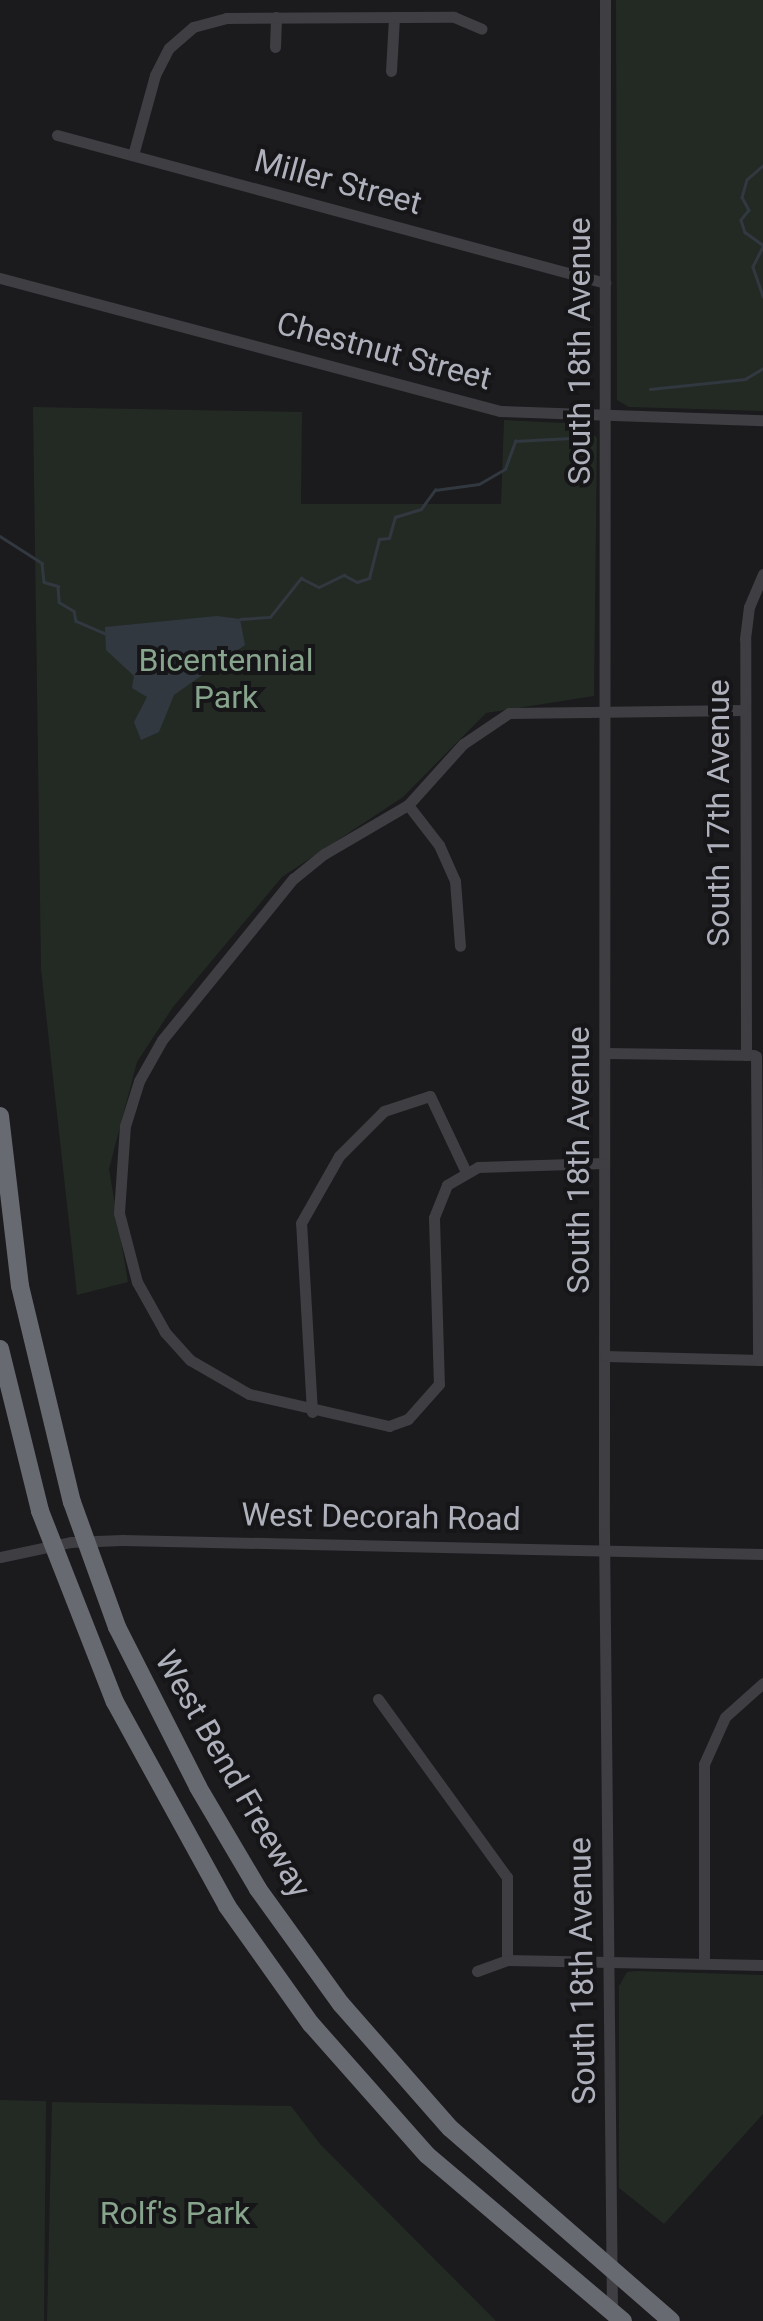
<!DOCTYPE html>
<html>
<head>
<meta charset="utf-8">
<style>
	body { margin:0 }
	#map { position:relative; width:763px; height:2321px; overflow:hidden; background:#1b1a1d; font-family:Roboto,sans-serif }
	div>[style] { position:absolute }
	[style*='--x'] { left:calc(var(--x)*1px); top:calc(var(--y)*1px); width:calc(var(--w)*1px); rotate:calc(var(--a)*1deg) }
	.green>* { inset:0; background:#232a24 }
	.water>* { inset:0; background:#313840 }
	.stream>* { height:2.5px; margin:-1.25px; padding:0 1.25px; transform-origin:1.25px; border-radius:1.25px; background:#313840 }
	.minor>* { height:11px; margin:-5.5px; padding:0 5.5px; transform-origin:5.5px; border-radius:5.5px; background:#3e3e43 }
	.highway>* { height:18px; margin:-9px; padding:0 9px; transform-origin:9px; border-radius:9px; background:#686a72 }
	span { translate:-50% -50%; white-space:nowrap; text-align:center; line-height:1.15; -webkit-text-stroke:8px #161518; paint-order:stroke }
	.street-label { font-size:32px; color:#aeb1bb }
	.park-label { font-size:32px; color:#87a48c }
</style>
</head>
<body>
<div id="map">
	<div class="green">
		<i style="clip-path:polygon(616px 0,763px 0,763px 411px,629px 407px,617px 400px)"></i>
		<i style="clip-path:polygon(33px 407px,302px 412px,301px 504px,501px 504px,504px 420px,583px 424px,597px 438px,594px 696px,486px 713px,403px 797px,282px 877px,173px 1007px,137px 1062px,109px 1169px,128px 1282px,77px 1295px,41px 969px)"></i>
		<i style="clip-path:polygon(637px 1971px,763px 1975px,763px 2114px,664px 2224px,619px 2188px,619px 1986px,627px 1972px)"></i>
		<i style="clip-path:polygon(0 2100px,46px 2101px,44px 2321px,0 2321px)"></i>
		<i style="clip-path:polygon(52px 2102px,291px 2106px,320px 2144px,496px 2321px,47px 2321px)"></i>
	</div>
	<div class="water">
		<i style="clip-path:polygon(217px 616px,240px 619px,245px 645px,174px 695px,159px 732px,141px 740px,134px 722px,147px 697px,132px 688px,134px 676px,106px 650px,105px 627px)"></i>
	</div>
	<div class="stream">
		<i style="--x:763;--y:166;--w:21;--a:139"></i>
		<i style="--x:747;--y:180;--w:18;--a:106"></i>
		<i style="--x:742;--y:197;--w:15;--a:62"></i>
		<i style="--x:749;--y:210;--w:13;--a:129"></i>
		<i style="--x:741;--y:220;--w:13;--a:72"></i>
		<i style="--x:745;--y:232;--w:22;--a:36"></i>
		<i style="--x:763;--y:247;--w:22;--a:117"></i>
		<i style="--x:753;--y:267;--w:31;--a:71"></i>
		<i style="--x:650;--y:389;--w:96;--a:-6"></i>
		<i style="--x:745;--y:379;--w:21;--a:-31"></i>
		<i style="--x:0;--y:536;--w:50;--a:32.7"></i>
		<i style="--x:42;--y:563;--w:19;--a:84"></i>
		<i style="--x:44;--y:582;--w:15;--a:16"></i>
		<i style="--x:58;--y:586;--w:16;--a:86"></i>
		<i style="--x:59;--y:602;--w:17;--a:31"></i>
		<i style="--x:74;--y:611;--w:10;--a:79"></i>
		<i style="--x:76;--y:621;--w:33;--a:23"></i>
		<i style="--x:240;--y:619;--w:30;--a:-4"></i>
		<i style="--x:270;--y:617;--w:50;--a:-51.5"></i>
		<i style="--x:301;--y:578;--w:20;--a:27"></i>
		<i style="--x:319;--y:587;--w:28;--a:-26"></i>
		<i style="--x:344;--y:575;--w:15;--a:28"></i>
		<i style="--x:357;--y:582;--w:13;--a:-18"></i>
		<i style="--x:369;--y:578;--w:40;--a:-75.6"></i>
		<i style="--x:379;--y:539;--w:10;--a:-6"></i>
		<i style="--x:389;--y:538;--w:22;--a:-74"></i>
		<i style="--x:395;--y:517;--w:27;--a:-17"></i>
		<i style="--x:421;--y:509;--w:24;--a:-54"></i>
		<i style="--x:435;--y:490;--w:44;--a:-7.8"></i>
		<i style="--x:479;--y:484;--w:30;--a:-30"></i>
		<i style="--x:505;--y:469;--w:30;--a:-70"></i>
		<i style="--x:515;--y:441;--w:56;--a:-3.1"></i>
	</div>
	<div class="minor">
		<i style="--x:605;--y:0;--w:1533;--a:90.04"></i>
		<i style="--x:604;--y:1533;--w:783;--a:89.41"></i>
		<i style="--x:275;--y:47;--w:30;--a:-88"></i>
		<i style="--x:391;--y:71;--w:54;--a:-86.8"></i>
		<i style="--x:57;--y:135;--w:568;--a:15.11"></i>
		<i style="--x:133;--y:155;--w:83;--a:-74.6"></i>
		<i style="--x:155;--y:75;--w:30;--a:-63"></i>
		<i style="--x:169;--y:48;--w:32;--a:-41"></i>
		<i style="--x:193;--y:27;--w:34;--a:-15"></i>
		<i style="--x:226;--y:18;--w:228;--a:-0.3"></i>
		<i style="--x:454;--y:17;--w:30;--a:23"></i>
		<i style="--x:0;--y:278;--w:517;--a:14.9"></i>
		<i style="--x:500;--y:411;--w:263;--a:2"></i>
		<i style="--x:408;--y:805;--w:51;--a:52.2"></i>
		<i style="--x:439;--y:845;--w:39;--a:66"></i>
		<i style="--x:455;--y:881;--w:65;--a:85.6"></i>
		<i style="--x:606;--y:1053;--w:148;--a:0.8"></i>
		<i style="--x:746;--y:1055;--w:416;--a:-90.1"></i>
		<i style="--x:745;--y:639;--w:32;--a:-83"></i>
		<i style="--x:749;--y:607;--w:36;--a:-67"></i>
		<i style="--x:756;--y:1056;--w:304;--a:89.6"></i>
		<i style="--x:604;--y:1163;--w:126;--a:178.2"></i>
		<i style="--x:478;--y:1167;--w:36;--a:150"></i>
		<i style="--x:447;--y:1185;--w:35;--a:112"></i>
		<i style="--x:434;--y:1218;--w:166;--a:88.3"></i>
		<i style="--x:439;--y:1384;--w:47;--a:131.5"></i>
		<i style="--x:408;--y:1419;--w:20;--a:160"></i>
		<i style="--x:389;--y:1426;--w:144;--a:-167.1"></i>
		<i style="--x:249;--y:1394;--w:68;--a:-150"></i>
		<i style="--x:190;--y:1360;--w:38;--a:-132"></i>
		<i style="--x:165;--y:1332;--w:57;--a:-119.2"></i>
		<i style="--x:137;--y:1282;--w:71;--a:-104.6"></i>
		<i style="--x:119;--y:1213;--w:87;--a:-86.1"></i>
		<i style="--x:125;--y:1126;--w:47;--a:-72.7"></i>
		<i style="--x:139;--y:1081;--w:47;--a:-60.7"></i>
		<i style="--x:162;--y:1040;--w:208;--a:-50.9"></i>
		<i style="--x:293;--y:879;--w:40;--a:-39"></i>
		<i style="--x:324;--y:854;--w:97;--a:-30.3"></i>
		<i style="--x:408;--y:805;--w:82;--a:-48"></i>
		<i style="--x:463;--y:744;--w:55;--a:-34"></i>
		<i style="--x:509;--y:713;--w:236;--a:-0.7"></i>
		<i style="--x:605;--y:1356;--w:156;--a:1.5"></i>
		<i style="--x:312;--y:1412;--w:189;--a:-93.3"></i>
		<i style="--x:301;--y:1223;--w:77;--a:-60.4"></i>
		<i style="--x:339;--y:1156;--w:64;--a:-45"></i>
		<i style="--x:384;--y:1111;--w:48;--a:-18.1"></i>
		<i style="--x:430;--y:1096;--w:84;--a:64.7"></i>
		<i style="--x:0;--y:1557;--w:73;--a:-11.9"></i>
		<i style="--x:71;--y:1542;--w:51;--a:-2.2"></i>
		<i style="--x:122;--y:1540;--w:641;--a:1.25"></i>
		<i style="--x:378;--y:1699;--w:220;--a:54.1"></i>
		<i style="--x:507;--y:1877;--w:83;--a:90"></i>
		<i style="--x:704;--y:1962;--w:198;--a:-90"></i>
		<i style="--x:704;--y:1764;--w:51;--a:-65.9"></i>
		<i style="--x:725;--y:1717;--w:51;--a:-41.8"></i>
		<i style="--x:477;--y:1971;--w:32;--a:-20"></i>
		<i style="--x:507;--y:1960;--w:256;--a:1.1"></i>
	</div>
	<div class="highway">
		<i style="--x:0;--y:1116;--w:171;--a:83.3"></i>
		<i style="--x:20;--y:1286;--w:222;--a:76.5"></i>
		<i style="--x:72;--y:1502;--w:133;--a:70.2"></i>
		<i style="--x:117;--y:1627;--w:179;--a:63.1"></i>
		<i style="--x:198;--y:1787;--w:118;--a:59.5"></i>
		<i style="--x:258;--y:1889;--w:142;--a:54.2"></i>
		<i style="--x:341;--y:2004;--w:165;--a:48.7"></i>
		<i style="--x:450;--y:2128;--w:293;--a:41.1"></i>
		<i style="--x:0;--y:1349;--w:167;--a:76.1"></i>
		<i style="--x:40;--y:1511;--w:205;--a:68.6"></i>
		<i style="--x:115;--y:1702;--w:233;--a:61.2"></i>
		<i style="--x:227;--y:1906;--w:145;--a:54.6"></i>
		<i style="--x:311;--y:2024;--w:175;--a:48.5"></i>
		<i style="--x:427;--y:2155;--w:257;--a:40.3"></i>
	</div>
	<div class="street-label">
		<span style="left:338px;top:182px;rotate:15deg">Miller Street</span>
		<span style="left:384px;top:351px;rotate:15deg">Chestnut Street</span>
		<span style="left:579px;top:351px;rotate:-90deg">South 18th Avenue</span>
		<span style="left:718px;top:813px;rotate:-90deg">South 17th Avenue</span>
		<span style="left:578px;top:1160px;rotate:-90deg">South 18th Avenue</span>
		<span style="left:381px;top:1517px;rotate:1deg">West Decorah Road</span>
		<span style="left:233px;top:1774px;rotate:60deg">West Bend Freeway</span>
		<span style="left:582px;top:1971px;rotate:-91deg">South 18th Avenue</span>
	</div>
	<div class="park-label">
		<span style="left:226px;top:679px">Bicentennial<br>Park</span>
		<span style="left:175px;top:2213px">Rolf's Park</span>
	</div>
</div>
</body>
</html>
